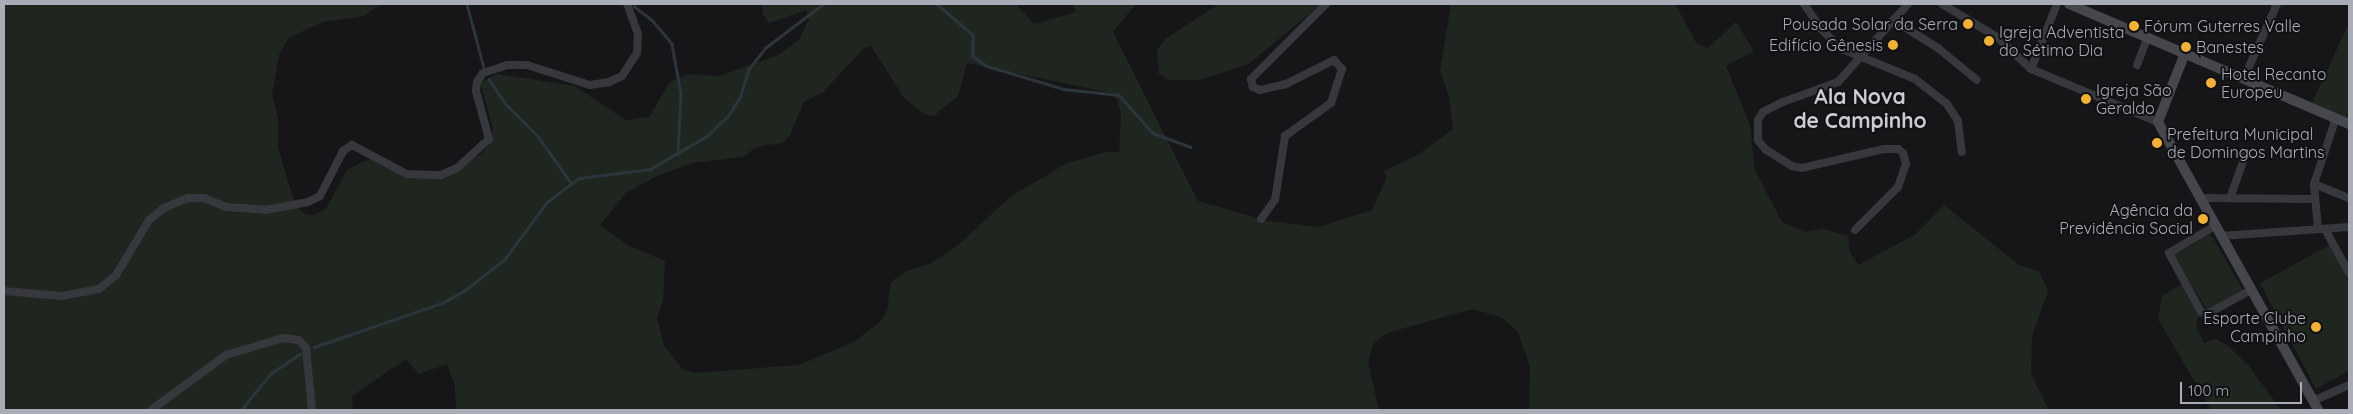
<!DOCTYPE html>
<html>
<head>
<meta charset="utf-8">
<style>
	body { margin:0 }
	#map { position:relative; width:2353px; height:414px; overflow:hidden; background:#161618; font-family:Quicksand,sans-serif }
	div>[style] { position:absolute }
	[style*='--x'] { left:calc(var(--x)*1px); top:calc(var(--y)*1px); width:calc(var(--w)*1px); rotate:calc(var(--a)*1deg) }
	.green>* { inset:0; background:#1e261f }
	.stream>* { height:2.5px; margin:-1.25px; padding:0 1.25px; transform-origin:1.25px; border-radius:1.25px; background:#2c353c }
	.street>* { height:8px; margin:-4px; padding:0 4px; transform-origin:4px; border-radius:4px; background:#37383d }
	.secondary>* { height:10px; margin:-5px; padding:0 5px; transform-origin:5px; border-radius:5px; background:#45474d }
	.dots>* { width:14px; height:14px; translate:-50% -50%; box-sizing:border-box; border:2px solid #111113; border-radius:50% }
	span { translate:-50% -50%; white-space:nowrap; text-align:center; line-height:1.15; -webkit-text-stroke:4px #111113; paint-order:stroke }
	.poi-label { font-size:16px; color:#a8adb8 }
	.right { translate:-100% -50%; text-align:right }
	.left { translate:0 -50%; text-align:left }
	.district-label { font-size:21px; color:#c9ccd4; font-weight:700 }
	.frame { position:absolute; inset:0; border:5px solid #a8adb8; pointer-events:none }
	.scale { position:absolute; left:2180px; top:382px; width:122px; height:22px; box-sizing:border-box; border:2px solid #a8adb8; border-top:0; padding-left:6px; font-size:15px; line-height:18px; white-space:nowrap; color:#a8adb8; -webkit-text-stroke:4px #111113; paint-order:stroke }
</style>
</head>
<body>
<div id="map">
	<div class="green">
		<i style="clip-path:polygon(evenodd,4px 4px,380px 4px,364px 16px,322px 22px,289px 38px,279px 55px,272px 94px,278px 117px,278px 148px,296px 207px,307px 215px,314px 215px,326px 209px,347px 170px,360px 163px,375px 158px,396px 169px,431px 177px,464px 165px,482px 153px,490px 143px,493px 128px,480px 83px,497px 74px,575px 86px,626px 120px,649px 117px,670px 82px,690px 74px,719px 76px,778px 55px,799px 40px,809px 19px,806px 10px,769px 23px,762px 12px,763px 4px,1016px 4px,1034px 24px,1076px 12px,1073px 4px,1136px 4px,1113px 32px,1198px 201px,1268px 221px,1319px 227px,1372px 210px,1387px 177px,1384px 171px,1419px 154px,1453px 129px,1449px 96px,1440px 71px,1451px 4px,1675px 4px,1697px 44px,1708px 48px,1736px 22px,1754px 51px,1726px 66px,1750px 125px,1755px 170px,1782px 222px,1805px 232px,1824px 229px,1848px 236px,1850px 252px,1858px 265px,1916px 234px,1944px 205px,2019px 265px,2039px 271px,2048px 291px,2032px 336px,2031px 374px,2049px 410px,1529px 410px,1530px 367px,1518px 332px,1501px 317px,1472px 309px,1387px 333px,1373px 344px,1368px 363px,1379px 410px,456px 410px,455px 386px,447px 364px,419px 374px,406px 359px,352px 396px,353px 410px,4px 410px,4px 4px,871px 46px,904px 98px,924px 114px,934px 116px,958px 96px,967px 63px,1111px 93px,1117px 99px,1121px 114px,1119px 153px,1110px 151px,1067px 163px,1010px 197px,957px 246px,929px 264px,905px 272px,891px 282px,887px 310px,880px 322px,854px 342px,799px 365px,694px 373px,682px 369px,664px 345px,657px 318px,663px 301px,665px 261px,629px 246px,600px 225px,626px 193px,657px 176px,692px 163px,743px 157px,756px 147px,782px 143px,790px 135px,804px 102px,823px 92px,864px 48px,871px 46px)"></i>
		<i style="clip-path:polygon(1219px 4px,1321px 4px,1249px 64px,1199px 80px,1169px 80px,1159px 74px,1157px 50px,1165px 39px)"></i>
		<i style="clip-path:polygon(2349px 23px,2349px 120px,2312px 103px)"></i>
		<i style="clip-path:polygon(2211px 234px,2243px 290px,2207px 310px,2173px 255px)"></i>
		<i style="clip-path:polygon(2330px 245px,2349px 281px,2349px 371px,2316px 389px,2260px 283px)"></i>
		<i style="clip-path:polygon(2182px 284px,2199px 316px,2196px 327px,2204px 343px,2216px 339px,2228px 346px,2249px 366px,2281px 410px,2211px 410px,2158px 319px,2162px 296px)"></i>
	</div>
	<div class="stream">
		<i style="--x:467;--y:4;--w:66;--a:75.1"></i>
		<i style="--x:937;--y:4;--w:48;--a:40.7"></i>
		<i style="--x:973;--y:35;--w:21;--a:90"></i>
		<i style="--x:973;--y:56;--w:17;--a:36"></i>
		<i style="--x:987;--y:66;--w:80;--a:16.6"></i>
		<i style="--x:1064;--y:89;--w:55;--a:6.2"></i>
		<i style="--x:1119;--y:95;--w:51;--a:48.2"></i>
		<i style="--x:1153;--y:133;--w:40;--a:20.2"></i>
		<i style="--x:634;--y:6;--w:24;--a:38"></i>
		<i style="--x:653;--y:21;--w:30;--a:50"></i>
		<i style="--x:672;--y:44;--w:51;--a:79.8"></i>
		<i style="--x:681;--y:94;--w:60;--a:92.9"></i>
		<i style="--x:489;--y:79;--w:29;--a:56"></i>
		<i style="--x:505;--y:103;--w:47;--a:45"></i>
		<i style="--x:538;--y:136;--w:57;--a:54.9"></i>
		<i style="--x:314;--y:347;--w:135;--a:-19"></i>
		<i style="--x:442;--y:303;--w:25;--a:-29"></i>
		<i style="--x:464;--y:291;--w:51;--a:-37.8"></i>
		<i style="--x:504;--y:260;--w:72;--a:-53.4"></i>
		<i style="--x:547;--y:202;--w:40;--a:-37"></i>
		<i style="--x:579;--y:178;--w:72;--a:-7.2"></i>
		<i style="--x:650;--y:169;--w:66;--a:-30.1"></i>
		<i style="--x:707;--y:136;--w:29;--a:-44"></i>
		<i style="--x:728;--y:116;--w:22;--a:-58"></i>
		<i style="--x:740;--y:97;--w:28;--a:-73"></i>
		<i style="--x:748;--y:70;--w:28;--a:-52"></i>
		<i style="--x:765;--y:48;--w:73;--a:-37.2"></i>
		<i style="--x:241;--y:410;--w:46;--a:-51.1"></i>
		<i style="--x:270;--y:374;--w:36;--a:-34"></i>
	</div>
	<div class="street">
		<i style="--x:1804;--y:4;--w:32;--a:55"></i>
		<i style="--x:1822;--y:30;--w:28;--a:44"></i>
		<i style="--x:1842;--y:49;--w:79;--a:22.3"></i>
		<i style="--x:1915;--y:79;--w:41;--a:38"></i>
		<i style="--x:1947;--y:104;--w:20;--a:57"></i>
		<i style="--x:1958;--y:121;--w:31;--a:83"></i>
		<i style="--x:1942;--y:4;--w:64;--a:31"></i>
		<i style="--x:1997;--y:37;--w:47;--a:43.3"></i>
		<i style="--x:2031;--y:69;--w:138;--a:22.7"></i>
		<i style="--x:1893;--y:20;--w:53;--a:31.9"></i>
		<i style="--x:1938;--y:48;--w:50;--a:39.4"></i>
		<i style="--x:2137;--y:65;--w:30;--a:-69"></i>
		<i style="--x:2031;--y:69;--w:70;--a:-68.2"></i>
		<i style="--x:2244;--y:78;--w:81;--a:-66"></i>
		<i style="--x:2314;--y:184;--w:38;--a:22"></i>
		<i style="--x:2199;--y:198;--w:115;--a:0.5"></i>
		<i style="--x:2230;--y:198;--w:45;--a:-70.3"></i>
		<i style="--x:1261;--y:219;--w:24;--a:-54"></i>
		<i style="--x:1275;--y:200;--w:65;--a:-81.1"></i>
		<i style="--x:1285;--y:136;--w:57;--a:-35.7"></i>
		<i style="--x:1331;--y:103;--w:36;--a:-72"></i>
		<i style="--x:1342;--y:69;--w:12;--a:-132"></i>
		<i style="--x:1334;--y:60;--w:54;--a:153.4"></i>
		<i style="--x:1286;--y:84;--w:27;--a:167"></i>
		<i style="--x:1260;--y:90;--w:8;--a:-157"></i>
		<i style="--x:1253;--y:87;--w:8;--a:-104"></i>
		<i style="--x:1251;--y:79;--w:106;--a:-45"></i>
		<i style="--x:2215;--y:226;--w:53;--a:149.6"></i>
		<i style="--x:2169;--y:253;--w:67;--a:61.5"></i>
		<i style="--x:2201;--y:312;--w:6;--a:18"></i>
		<i style="--x:2207;--y:314;--w:50;--a:-28.6"></i>
		<i style="--x:2318;--y:229;--w:45;--a:-95.1"></i>
		<i style="--x:2314;--y:184;--w:70;--a:-71.6"></i>
		<i style="--x:2325;--y:229;--w:50;--a:61.4"></i>
		<i style="--x:1855;--y:230;--w:61;--a:-45"></i>
		<i style="--x:1898;--y:187;--w:24;--a:-71"></i>
		<i style="--x:1906;--y:164;--w:11;--a:-105"></i>
		<i style="--x:1903;--y:153;--w:6;--a:-141"></i>
		<i style="--x:1898;--y:149;--w:14;--a:180"></i>
		<i style="--x:1884;--y:149;--w:84;--a:167"></i>
		<i style="--x:1802;--y:168;--w:10;--a:-169"></i>
		<i style="--x:1792;--y:166;--w:31;--a:-148"></i>
		<i style="--x:1766;--y:150;--w:13;--a:-129"></i>
		<i style="--x:1758;--y:140;--w:20;--a:-90"></i>
		<i style="--x:1758;--y:120;--w:9;--a:-58"></i>
		<i style="--x:1763;--y:112;--w:22;--a:-27"></i>
		<i style="--x:1783;--y:102;--w:59;--a:-20"></i>
		<i style="--x:1838;--y:82;--w:105;--a:-48.1"></i>
		<i style="--x:2221;--y:236;--w:128;--a:-4"></i>
		<i style="--x:4;--y:291;--w:58;--a:4.9"></i>
		<i style="--x:62;--y:296;--w:38;--a:-11"></i>
		<i style="--x:99;--y:289;--w:22;--a:-39"></i>
		<i style="--x:116;--y:275;--w:64;--a:-59"></i>
		<i style="--x:149;--y:220;--w:19;--a:-39"></i>
		<i style="--x:164;--y:208;--w:26;--a:-23"></i>
		<i style="--x:188;--y:198;--w:16;--a:0"></i>
		<i style="--x:204;--y:198;--w:24;--a:22"></i>
		<i style="--x:226;--y:207;--w:39;--a:4"></i>
		<i style="--x:265;--y:210;--w:44;--a:-10.5"></i>
		<i style="--x:308;--y:202;--w:13;--a:-27"></i>
		<i style="--x:320;--y:196;--w:51;--a:-62.9"></i>
		<i style="--x:343;--y:151;--w:11;--a:-34"></i>
		<i style="--x:352;--y:145;--w:62;--a:27.8"></i>
		<i style="--x:407;--y:174;--w:34;--a:2"></i>
		<i style="--x:441;--y:175;--w:17;--a:-24"></i>
		<i style="--x:457;--y:168;--w:43;--a:-42.2"></i>
		<i style="--x:489;--y:139;--w:50;--a:-105.2"></i>
		<i style="--x:476;--y:91;--w:9;--a:-84"></i>
		<i style="--x:477;--y:82;--w:11;--a:-56"></i>
		<i style="--x:483;--y:73;--w:25;--a:-18"></i>
		<i style="--x:507;--y:65;--w:20;--a:0"></i>
		<i style="--x:527;--y:65;--w:66;--a:17.6"></i>
		<i style="--x:590;--y:85;--w:19;--a:-9"></i>
		<i style="--x:609;--y:82;--w:14;--a:-25"></i>
		<i style="--x:622;--y:76;--w:27;--a:-57"></i>
		<i style="--x:637;--y:53;--w:19;--a:-87"></i>
		<i style="--x:638;--y:34;--w:32;--a:-110"></i>
		<i style="--x:2313;--y:401;--w:39;--a:-24"></i>
		<i style="--x:151;--y:410;--w:93;--a:-36.3"></i>
		<i style="--x:226;--y:355;--w:59;--a:-16.6"></i>
		<i style="--x:283;--y:338;--w:16;--a:7"></i>
		<i style="--x:299;--y:340;--w:11;--a:49"></i>
		<i style="--x:306;--y:348;--w:62;--a:84.5"></i>
	</div>
	<div class="secondary">
		<i style="--x:2069;--y:4;--w:305;--a:23.2"></i>
		<i style="--x:2185;--y:53;--w:74;--a:111.4"></i>
		<i style="--x:2158;--y:122;--w:329;--a:60.9"></i>
	</div>
	<div class="dots">
		<i style="left:1968px;top:24px;background:#f2b134"></i>
		<i style="left:2134px;top:26px;background:#f2b134"></i>
		<i style="left:1989px;top:41px;background:#f2b134"></i>
		<i style="left:1893px;top:45px;background:#f2b134"></i>
		<i style="left:2186px;top:47px;background:#f2b134"></i>
		<i style="left:2211px;top:83px;background:#f2b134"></i>
		<i style="left:2086px;top:99px;background:#f2b134"></i>
		<i style="left:2157px;top:143px;background:#f2b134"></i>
		<i style="left:2203px;top:219px;background:#f2b134"></i>
		<i style="left:2316px;top:327px;background:#f2b134"></i>
	</div>
	<div class="poi-label">
		<span class="right" style="left:1958px;top:24px">Pousada Solar da Serra</span>
		<span class="left" style="left:2144px;top:26px">Fórum Guterres Valle</span>
		<span class="left" style="left:1999px;top:41px">Igreja Adventista<br>do Sétimo Dia</span>
		<span class="right" style="left:1883px;top:45px">Edifício Gênesis</span>
		<span class="left" style="left:2196px;top:47px">Banestes</span>
		<span class="left" style="left:2221px;top:83px">Hotel Recanto<br>Europeu</span>
		<span class="left" style="left:2096px;top:99px">Igreja São<br>Geraldo</span>
		<span class="left" style="left:2167px;top:143px">Prefeitura Municipal<br>de Domingos Martins</span>
		<span class="right" style="left:2193px;top:219px">Agência da<br>Previdência Social</span>
		<span class="right" style="left:2306px;top:327px">Esporte Clube<br>Campinho</span>
	</div>
	<div class="district-label">
		<span style="left:1860px;top:108px">Ala Nova<br>de Campinho</span>
	</div>
	<div class="frame"></div>
	<div class="scale">100 m</div>
</div>
</body>
</html>
